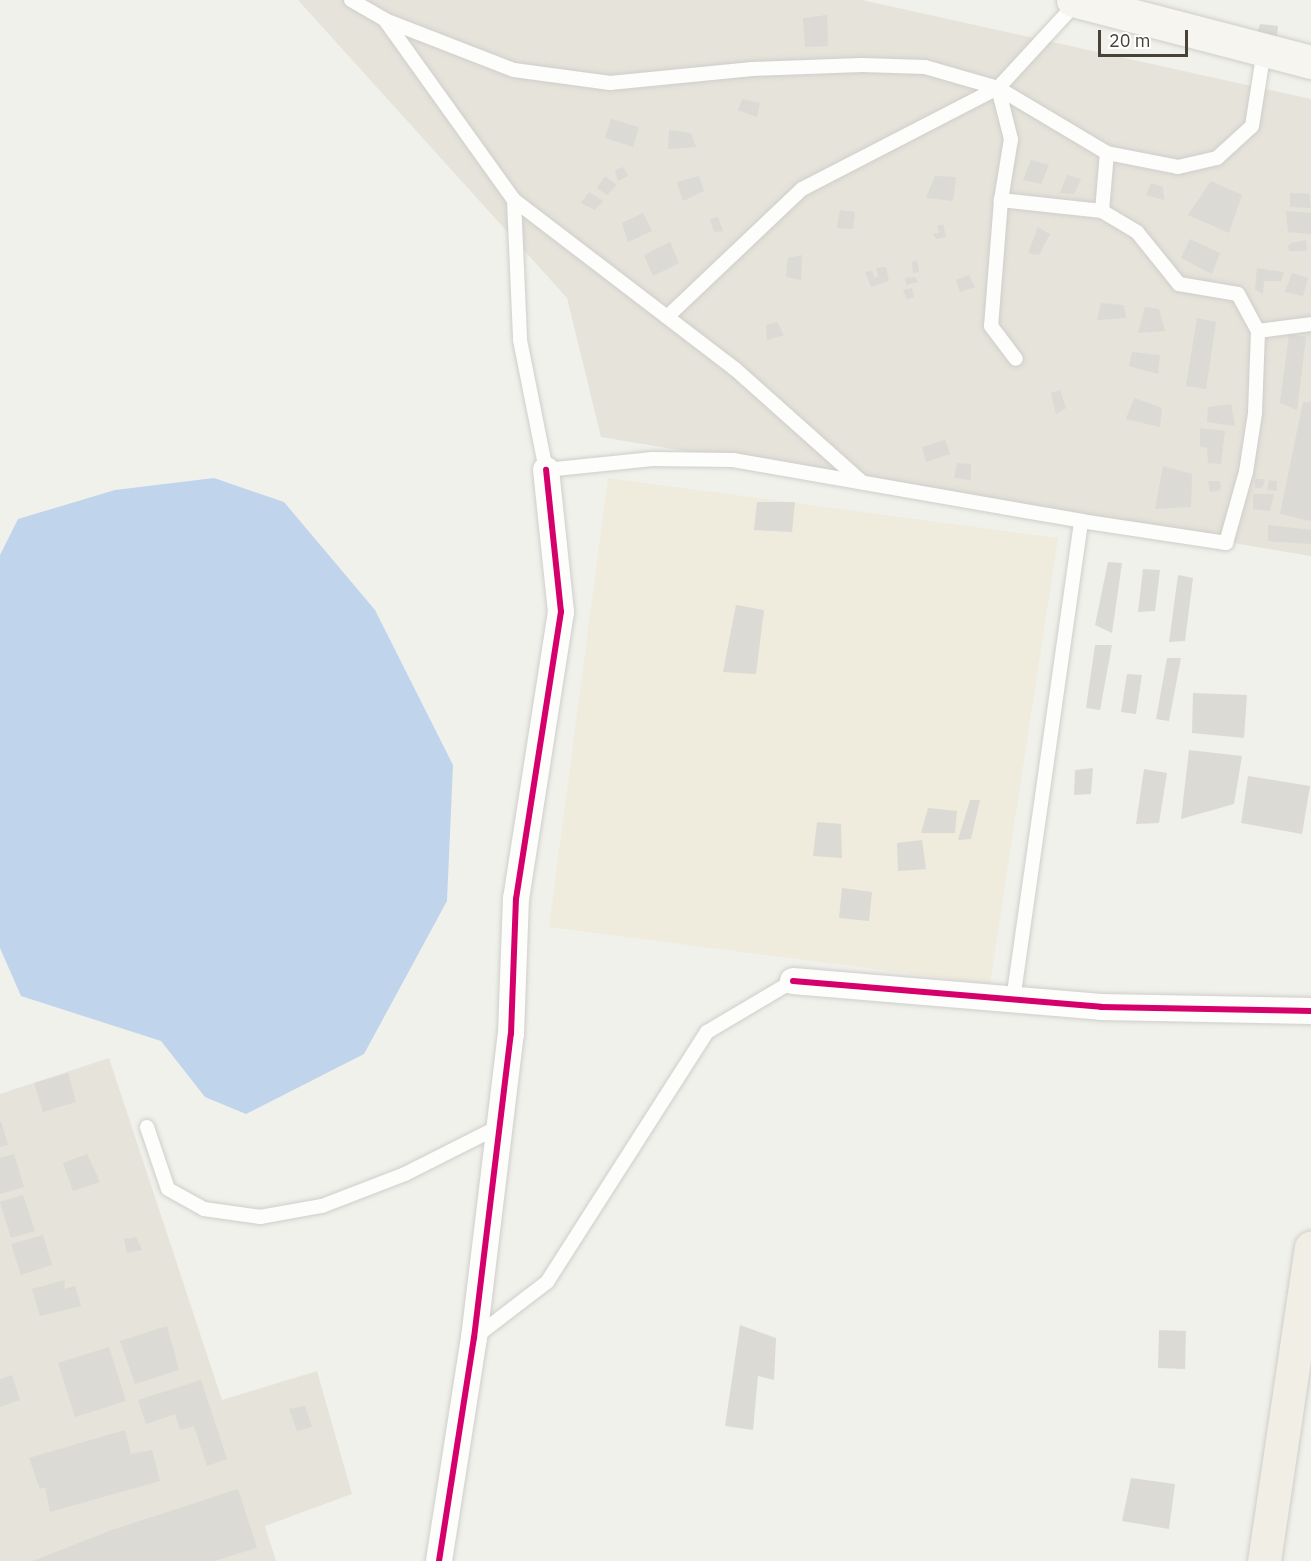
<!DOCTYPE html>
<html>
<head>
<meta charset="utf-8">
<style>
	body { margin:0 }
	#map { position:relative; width:1311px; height:1561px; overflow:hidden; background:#f1f1ec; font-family:"IBM Plex Sans",sans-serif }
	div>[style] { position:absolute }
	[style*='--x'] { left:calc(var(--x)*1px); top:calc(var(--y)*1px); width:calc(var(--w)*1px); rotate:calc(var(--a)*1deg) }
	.residential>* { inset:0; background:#e5e3da }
	.commercial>* { inset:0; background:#efebdd }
	.water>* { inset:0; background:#c0d4eb }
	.building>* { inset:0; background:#dbdad4 }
	.roads { filter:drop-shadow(0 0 2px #cfceca) drop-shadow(0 0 2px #cfceca) }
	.service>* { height:14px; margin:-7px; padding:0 7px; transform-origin:7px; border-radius:7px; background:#fdfdfc }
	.minor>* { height:26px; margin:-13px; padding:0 13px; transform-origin:13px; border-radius:13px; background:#fdfdfc }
	.secondary>* { height:33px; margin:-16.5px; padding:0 16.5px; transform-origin:16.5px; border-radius:16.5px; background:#f6f5f0 }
	.primary>* { height:33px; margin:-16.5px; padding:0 16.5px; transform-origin:16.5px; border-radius:16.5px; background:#f0eee5 }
	.cycleway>* { height:6px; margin:-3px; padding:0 3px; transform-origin:3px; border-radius:3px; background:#d6006c }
	span { translate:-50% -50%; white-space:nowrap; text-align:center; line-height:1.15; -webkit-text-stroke:5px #fff; paint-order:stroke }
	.scale { position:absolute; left:1098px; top:30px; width:90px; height:27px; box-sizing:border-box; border:3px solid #474338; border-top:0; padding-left:8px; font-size:18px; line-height:21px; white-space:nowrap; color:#474338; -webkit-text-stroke:4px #fff; paint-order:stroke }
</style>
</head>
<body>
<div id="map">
	<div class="residential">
		<i style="clip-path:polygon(298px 0,862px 0,1311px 99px,1311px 556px,601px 437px,567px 298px)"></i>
		<i style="clip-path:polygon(109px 1058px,222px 1400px,317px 1371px,352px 1494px,265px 1526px,276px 1561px,0 1561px,0 1094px)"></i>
	</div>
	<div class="commercial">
		<i style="clip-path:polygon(608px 478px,1058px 538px,990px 984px,549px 927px)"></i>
	</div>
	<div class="water">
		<i style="clip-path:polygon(214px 478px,284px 502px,375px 610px,453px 765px,447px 901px,364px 1054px,246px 1114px,205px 1097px,161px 1041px,21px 996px,0 948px,0 555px,18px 519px,115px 490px)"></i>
	</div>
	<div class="building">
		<i style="clip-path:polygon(827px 15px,828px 46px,805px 47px,803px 18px)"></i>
		<i style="clip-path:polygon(1260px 24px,1278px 26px,1276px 48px,1255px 39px)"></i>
		<i style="clip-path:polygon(742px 99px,760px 103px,757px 117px,738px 110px)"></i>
		<i style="clip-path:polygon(611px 119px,639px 127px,633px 147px,605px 138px)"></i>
		<i style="clip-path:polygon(669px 130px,691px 133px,696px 147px,668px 149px)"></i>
		<i style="clip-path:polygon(1031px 160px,1049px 165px,1041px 184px,1023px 180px)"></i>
		<i style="clip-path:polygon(623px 167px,628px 176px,618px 181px,615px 170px)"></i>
		<i style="clip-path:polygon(1067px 175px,1081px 179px,1074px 194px,1060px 193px)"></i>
		<i style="clip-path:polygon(605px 176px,617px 185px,607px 195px,597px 188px)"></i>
		<i style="clip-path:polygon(699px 176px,704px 191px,683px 201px,677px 182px)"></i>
		<i style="clip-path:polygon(935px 176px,956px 177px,953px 201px,926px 198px)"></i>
		<i style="clip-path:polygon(1211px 181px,1242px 195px,1229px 233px,1188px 215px)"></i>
		<i style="clip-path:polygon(1151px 183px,1163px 187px,1164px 200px,1146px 195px)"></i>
		<i style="clip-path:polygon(589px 192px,603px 201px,595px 210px,581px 203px)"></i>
		<i style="clip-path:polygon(1290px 193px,1309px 194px,1311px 208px,1290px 207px)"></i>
		<i style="clip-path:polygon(840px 210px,855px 212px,853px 229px,837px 228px)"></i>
		<i style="clip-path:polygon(1286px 211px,1311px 213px,1311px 234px,1288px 232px)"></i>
		<i style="clip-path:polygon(643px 213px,652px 231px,628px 242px,622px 223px)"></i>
		<i style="clip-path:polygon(718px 217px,723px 231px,714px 232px,710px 219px)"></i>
		<i style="clip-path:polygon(943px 224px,946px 237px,936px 239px,933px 234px,939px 233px,937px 226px)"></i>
		<i style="clip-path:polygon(1038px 227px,1050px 234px,1039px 255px,1028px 253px)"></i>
		<i style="clip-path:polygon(1190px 239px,1220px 253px,1212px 274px,1181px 258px)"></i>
		<i style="clip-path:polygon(1306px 240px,1307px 251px,1289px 251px,1288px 246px,1291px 243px)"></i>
		<i style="clip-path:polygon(670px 242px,679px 263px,653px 276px,644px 255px)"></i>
		<i style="clip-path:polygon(802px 255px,801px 280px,786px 277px,788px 258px)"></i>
		<i style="clip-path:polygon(917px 260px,919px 272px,913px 273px,912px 262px)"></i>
		<i style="clip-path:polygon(886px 267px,889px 281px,871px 287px,865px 272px,872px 271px,875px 278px,878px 276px,876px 268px)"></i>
		<i style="clip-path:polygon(1257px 268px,1284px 272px,1281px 281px,1264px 281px,1263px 294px,1255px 290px)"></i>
		<i style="clip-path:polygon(1292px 273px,1308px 278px,1303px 296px,1285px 292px)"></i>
		<i style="clip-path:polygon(969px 275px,975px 287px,960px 292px,956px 280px)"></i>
		<i style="clip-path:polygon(915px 277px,918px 282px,906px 285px,905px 278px)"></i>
		<i style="clip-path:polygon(912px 288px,914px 297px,907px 299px,903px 290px)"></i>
		<i style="clip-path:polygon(1101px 303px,1124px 305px,1126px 318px,1097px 320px)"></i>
		<i style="clip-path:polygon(1145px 307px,1159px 309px,1165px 331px,1138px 333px)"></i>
		<i style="clip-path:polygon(1197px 318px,1216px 322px,1206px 389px,1186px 386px)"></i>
		<i style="clip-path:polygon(777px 322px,784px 335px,767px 340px,766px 325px)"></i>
		<i style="clip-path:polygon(1289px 334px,1306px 337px,1297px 410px,1280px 403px)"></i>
		<i style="clip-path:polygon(1132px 352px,1160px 355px,1158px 374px,1129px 366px)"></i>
		<i style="clip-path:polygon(1060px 390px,1066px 408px,1056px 414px,1051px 393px)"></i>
		<i style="clip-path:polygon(1134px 398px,1162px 408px,1160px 427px,1126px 419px)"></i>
		<i style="clip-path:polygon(1303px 402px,1311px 402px,1311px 521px,1280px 514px)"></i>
		<i style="clip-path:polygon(1231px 404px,1235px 426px,1207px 422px,1208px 407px)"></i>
		<i style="clip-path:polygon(1200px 428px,1225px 431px,1221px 464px,1208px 463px,1207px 448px,1200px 446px)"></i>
		<i style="clip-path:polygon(945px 440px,950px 454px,926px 462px,922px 447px)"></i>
		<i style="clip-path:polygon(957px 463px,971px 464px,971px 480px,954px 478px)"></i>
		<i style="clip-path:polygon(1163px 466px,1192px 474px,1191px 507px,1155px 509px)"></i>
		<i style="clip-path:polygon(1255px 479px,1265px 479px,1263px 487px,1255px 489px)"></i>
		<i style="clip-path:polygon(1269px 480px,1277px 481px,1277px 491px,1267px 490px)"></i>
		<i style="clip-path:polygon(1208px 481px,1220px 481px,1221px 490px,1210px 492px)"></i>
		<i style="clip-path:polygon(1253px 494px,1274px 494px,1270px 511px,1253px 509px)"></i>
		<i style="clip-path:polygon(757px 502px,795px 502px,792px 532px,754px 530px)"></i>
		<i style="clip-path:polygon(1268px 525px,1311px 530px,1311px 544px,1268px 541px)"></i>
		<i style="clip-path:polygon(1108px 562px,1122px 563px,1112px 633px,1095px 625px)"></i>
		<i style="clip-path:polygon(1143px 569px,1160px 570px,1155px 611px,1138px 612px)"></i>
		<i style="clip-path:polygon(1178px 575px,1193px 578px,1185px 641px,1169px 642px)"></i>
		<i style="clip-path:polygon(736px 605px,764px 610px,756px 674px,723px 672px)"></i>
		<i style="clip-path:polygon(1095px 645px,1112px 645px,1100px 710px,1086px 708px)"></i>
		<i style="clip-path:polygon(1167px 658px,1181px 658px,1169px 721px,1156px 719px)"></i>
		<i style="clip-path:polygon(1127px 674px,1142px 675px,1136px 714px,1121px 712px)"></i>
		<i style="clip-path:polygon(1193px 693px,1247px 695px,1244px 738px,1192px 733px)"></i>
		<i style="clip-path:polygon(1189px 750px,1242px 756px,1234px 804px,1181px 819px)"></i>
		<i style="clip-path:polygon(1093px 768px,1091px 794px,1074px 795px,1075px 770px)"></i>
		<i style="clip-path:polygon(1144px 769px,1167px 773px,1159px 823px,1136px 824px)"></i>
		<i style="clip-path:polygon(1248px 776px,1310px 786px,1302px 834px,1241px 823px)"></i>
		<i style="clip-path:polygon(970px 800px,980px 800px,971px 839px,958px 840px)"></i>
		<i style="clip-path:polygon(928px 808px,957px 811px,955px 833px,921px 833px)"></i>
		<i style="clip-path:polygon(817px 822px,841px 824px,842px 858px,813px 856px)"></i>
		<i style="clip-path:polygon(922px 840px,926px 869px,898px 871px,897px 843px)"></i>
		<i style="clip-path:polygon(842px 888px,872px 892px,869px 921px,839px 918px)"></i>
		<i style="clip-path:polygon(68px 1073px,76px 1102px,43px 1112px,34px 1083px)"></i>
		<i style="clip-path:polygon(1px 1121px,8px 1145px,0 1147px,0 1122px)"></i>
		<i style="clip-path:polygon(14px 1154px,24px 1187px,0 1194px,0 1158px)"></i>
		<i style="clip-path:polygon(87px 1154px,100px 1182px,73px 1191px,63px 1163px)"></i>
		<i style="clip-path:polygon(23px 1195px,35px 1231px,11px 1238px,0 1202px)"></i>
		<i style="clip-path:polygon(43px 1235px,52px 1265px,21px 1275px,11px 1244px)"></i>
		<i style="clip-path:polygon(136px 1237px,142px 1250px,127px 1253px,124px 1239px)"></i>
		<i style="clip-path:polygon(65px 1280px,64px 1289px,75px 1286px,81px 1306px,40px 1316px,32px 1289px)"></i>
		<i style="clip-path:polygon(740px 1325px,776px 1338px,774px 1380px,758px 1376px,753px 1430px,725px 1426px)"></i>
		<i style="clip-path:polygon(167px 1326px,179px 1370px,135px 1384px,120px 1341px)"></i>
		<i style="clip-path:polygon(1159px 1330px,1186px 1331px,1185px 1369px,1158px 1368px)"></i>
		<i style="clip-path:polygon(109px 1347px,126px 1401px,75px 1417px,58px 1363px)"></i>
		<i style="clip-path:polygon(12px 1375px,20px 1400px,0 1407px,0 1379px)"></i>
		<i style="clip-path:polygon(201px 1380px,227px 1459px,207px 1466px,194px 1426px,180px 1430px,175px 1414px,146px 1424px,138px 1400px)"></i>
		<i style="clip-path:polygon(305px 1406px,312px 1427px,297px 1431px,289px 1409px)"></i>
		<i style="clip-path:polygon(125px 1430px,131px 1454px,152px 1450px,160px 1481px,50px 1512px,45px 1487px,40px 1489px,29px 1458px)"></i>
		<i style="clip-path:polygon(1131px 1478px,1175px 1484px,1169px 1529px,1122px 1521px)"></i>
		<i style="clip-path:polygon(238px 1489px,257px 1548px,214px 1561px,33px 1561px,109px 1531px)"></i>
	</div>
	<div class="roads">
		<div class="service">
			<i style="--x:351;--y:0;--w:39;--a:30"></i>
			<i style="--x:385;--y:20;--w:221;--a:54.4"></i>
			<i style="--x:514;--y:200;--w:140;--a:87.5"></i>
			<i style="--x:520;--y:340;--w:133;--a:78.7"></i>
			<i style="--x:546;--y:470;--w:107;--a:-5.9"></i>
			<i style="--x:652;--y:459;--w:81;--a:0.7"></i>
			<i style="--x:733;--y:460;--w:353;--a:9.9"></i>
			<i style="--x:1081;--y:521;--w:147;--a:8.6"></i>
			<i style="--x:1226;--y:543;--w:74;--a:-74.3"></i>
			<i style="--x:1246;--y:472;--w:60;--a:-81.3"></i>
			<i style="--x:1255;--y:413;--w:82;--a:-87.9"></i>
			<i style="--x:1258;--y:331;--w:42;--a:-118.4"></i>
			<i style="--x:1238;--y:294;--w:60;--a:-170.4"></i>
			<i style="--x:1179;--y:284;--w:67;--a:-128.9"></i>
			<i style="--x:1137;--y:232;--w:41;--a:-149"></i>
			<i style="--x:1102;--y:211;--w:102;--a:-173.8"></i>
			<i style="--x:385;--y:20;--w:138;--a:21.2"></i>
			<i style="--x:514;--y:70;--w:97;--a:7.7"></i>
			<i style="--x:610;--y:83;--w:143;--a:-5.6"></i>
			<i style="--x:752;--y:69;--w:110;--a:-2.1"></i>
			<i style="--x:862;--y:65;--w:63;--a:1.8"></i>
			<i style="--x:925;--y:67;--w:76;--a:16"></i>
			<i style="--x:998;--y:88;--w:127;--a:30.8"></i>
			<i style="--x:1107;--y:153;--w:72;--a:11.2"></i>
			<i style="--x:1178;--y:167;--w:40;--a:-13"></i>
			<i style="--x:1217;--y:158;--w:47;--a:-42.4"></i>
			<i style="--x:1252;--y:126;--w:77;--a:-81"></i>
			<i style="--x:998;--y:88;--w:53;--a:75.7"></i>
			<i style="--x:1011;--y:139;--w:62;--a:99.3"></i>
			<i style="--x:1001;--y:200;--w:126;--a:94.5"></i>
			<i style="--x:991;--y:326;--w:41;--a:52.9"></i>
			<i style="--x:514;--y:200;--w:278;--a:37.4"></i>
			<i style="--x:735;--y:369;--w:170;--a:41.7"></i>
			<i style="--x:1102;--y:211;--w:58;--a:-85.1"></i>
			<i style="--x:667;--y:317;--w:186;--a:-43.5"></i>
			<i style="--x:802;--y:189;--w:220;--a:-27.3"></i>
			<i style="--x:998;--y:88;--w:117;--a:-47.4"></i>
			<i style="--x:1258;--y:331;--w:53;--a:-7.5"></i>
			<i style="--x:1013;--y:1000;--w:484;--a:-81.9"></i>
			<i style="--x:147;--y:1127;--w:65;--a:71.3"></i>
			<i style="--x:168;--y:1189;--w:41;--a:29.1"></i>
			<i style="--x:204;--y:1209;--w:57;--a:8.1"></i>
			<i style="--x:260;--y:1217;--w:63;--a:-10.1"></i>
			<i style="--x:322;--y:1206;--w:89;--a:-21.1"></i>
			<i style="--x:405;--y:1174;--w:106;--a:-26.8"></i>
			<i style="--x:474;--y:1338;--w:92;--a:-37.5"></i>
			<i style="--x:547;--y:1282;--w:297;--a:-57.4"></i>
			<i style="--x:707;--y:1032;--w:100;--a:-30.7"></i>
		</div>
		<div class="minor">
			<i style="--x:793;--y:981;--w:309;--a:4.8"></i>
			<i style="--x:1101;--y:1007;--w:210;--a:1.1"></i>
			<i style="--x:439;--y:1561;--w:226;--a:-81.1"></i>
			<i style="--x:474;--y:1338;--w:306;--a:-83.1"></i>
			<i style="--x:511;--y:1034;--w:135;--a:-87.9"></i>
			<i style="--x:516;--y:899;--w:291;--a:-81.1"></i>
			<i style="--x:561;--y:612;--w:143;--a:-96"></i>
		</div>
		<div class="secondary">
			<i style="--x:1073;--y:0;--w:246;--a:14.6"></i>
		</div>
		<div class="primary">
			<i style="--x:1264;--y:1561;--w:317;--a:-81.5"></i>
		</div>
	</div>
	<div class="cycleway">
		<i style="--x:793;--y:981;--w:309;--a:4.8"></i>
		<i style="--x:1101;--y:1007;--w:210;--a:1.1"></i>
		<i style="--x:439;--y:1561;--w:226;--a:-81.1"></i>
		<i style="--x:474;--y:1338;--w:306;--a:-83.1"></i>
		<i style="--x:511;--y:1034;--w:135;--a:-87.9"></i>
		<i style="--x:516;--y:899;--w:291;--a:-81.1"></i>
		<i style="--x:561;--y:612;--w:143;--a:-96"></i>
	</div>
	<div class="scale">20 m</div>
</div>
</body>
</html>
